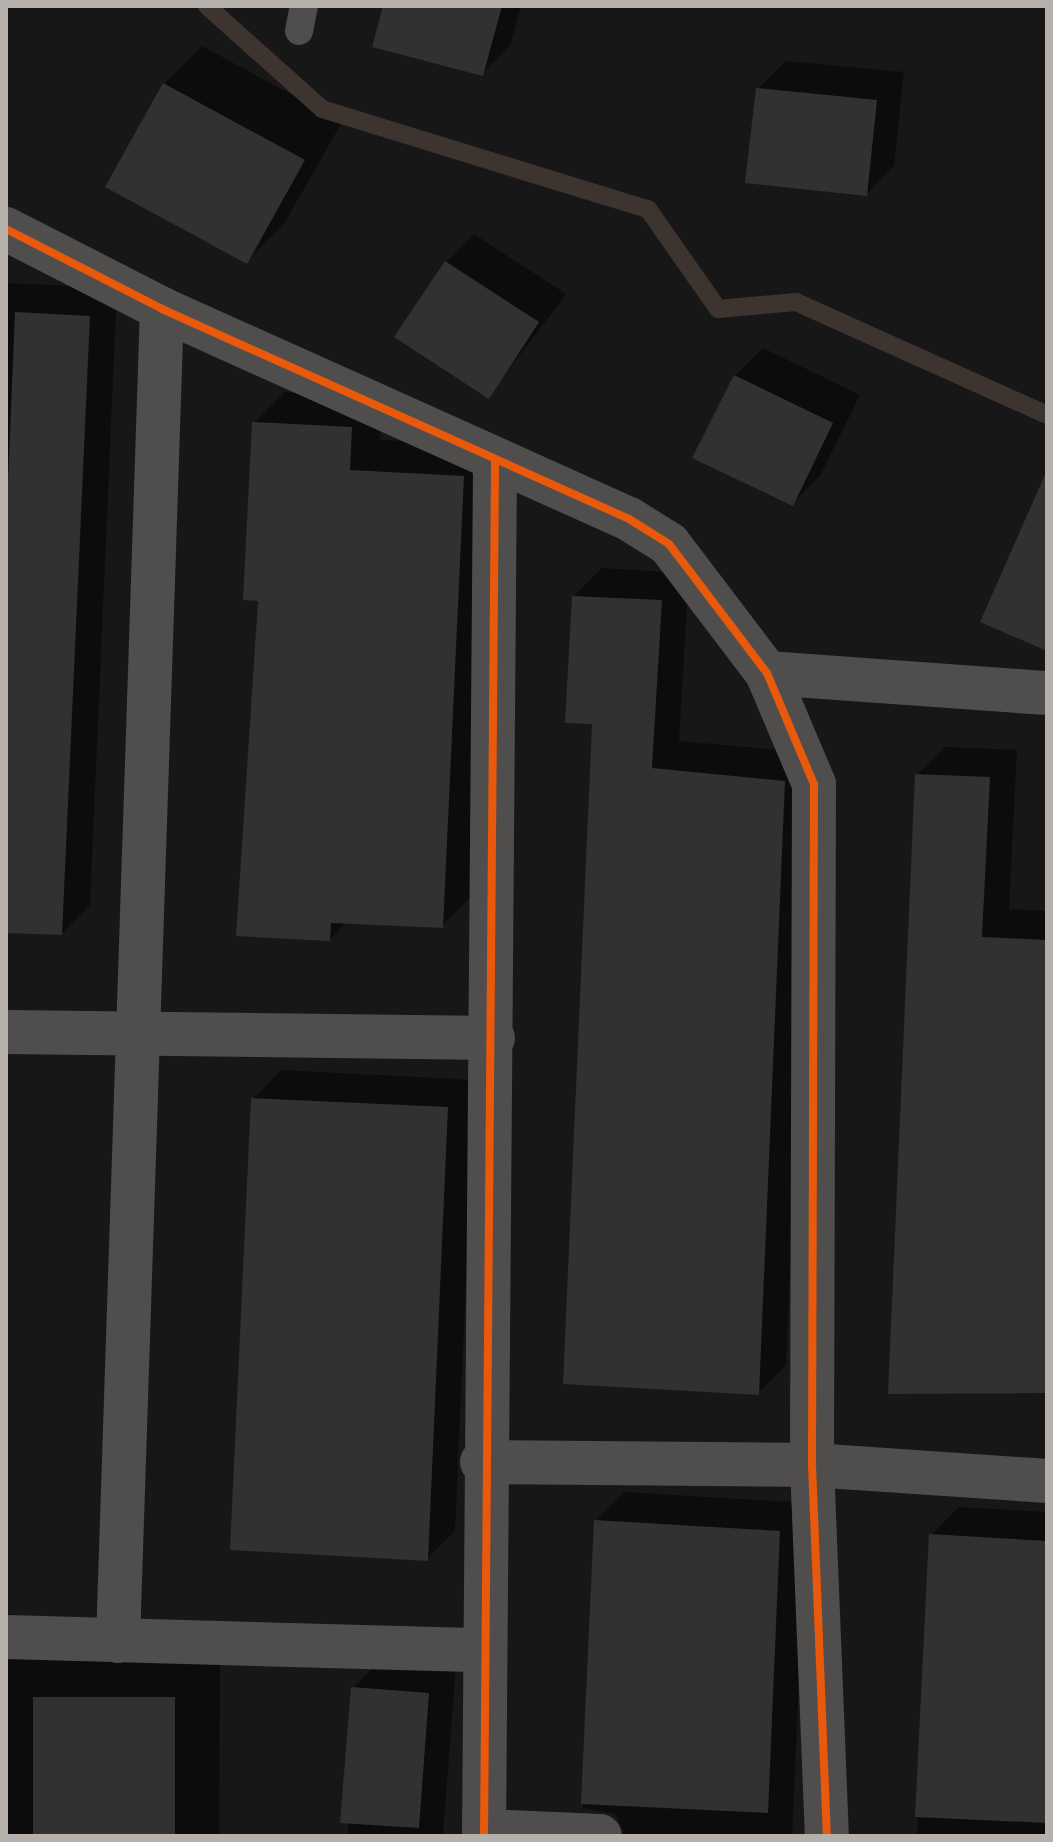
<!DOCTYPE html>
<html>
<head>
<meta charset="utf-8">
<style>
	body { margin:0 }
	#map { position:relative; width:1053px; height:1842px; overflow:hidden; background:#171717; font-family:"Open Sans",sans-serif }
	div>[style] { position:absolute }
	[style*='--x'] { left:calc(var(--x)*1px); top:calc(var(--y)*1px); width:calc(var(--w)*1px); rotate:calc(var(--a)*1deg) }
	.shadow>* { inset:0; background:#0007 }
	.stream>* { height:18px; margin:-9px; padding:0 9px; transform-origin:9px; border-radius:9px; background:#3d3430 }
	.building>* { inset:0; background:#313130 }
	.service>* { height:28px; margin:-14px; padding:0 14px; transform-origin:14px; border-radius:14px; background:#504e4c }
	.minor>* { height:44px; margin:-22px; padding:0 22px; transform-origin:22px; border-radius:22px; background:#504e4c }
	.cycleway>* { height:8px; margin:-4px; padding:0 4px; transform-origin:4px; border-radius:4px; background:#e8590c }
	span { translate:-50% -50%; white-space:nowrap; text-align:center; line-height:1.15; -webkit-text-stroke:7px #131211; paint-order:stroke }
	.frame { position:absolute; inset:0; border:8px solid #b6b0aa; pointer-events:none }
</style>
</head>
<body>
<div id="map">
	<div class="shadow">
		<i style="clip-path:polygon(385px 6px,521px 6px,510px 46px,482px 74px)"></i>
		<i style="clip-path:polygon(202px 46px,342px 122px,284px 224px,246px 262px,164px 84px)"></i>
		<i style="clip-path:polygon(786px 61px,904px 72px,894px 166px,866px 194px,758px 89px)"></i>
		<i style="clip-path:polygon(474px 234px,566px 294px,489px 396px,446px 262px)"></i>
		<i style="clip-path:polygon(6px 283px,117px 288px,90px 905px,62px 933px,6px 931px)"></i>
		<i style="clip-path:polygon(763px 348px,860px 395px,820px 476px,792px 504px,735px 376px)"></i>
		<i style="clip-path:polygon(285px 392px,382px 397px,380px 440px,494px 445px,473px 895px,442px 926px,347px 922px,330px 939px,260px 599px,254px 423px)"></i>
		<i style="clip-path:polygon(602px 568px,689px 573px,679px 741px,813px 753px,786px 1365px,758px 1393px,594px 722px,574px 596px)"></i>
		<i style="clip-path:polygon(945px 747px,1017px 750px,1009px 909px,1047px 911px,1047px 1393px,917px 775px)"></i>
		<i style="clip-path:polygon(281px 1070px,475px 1080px,455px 1531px,427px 1559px,253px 1099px)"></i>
		<i style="clip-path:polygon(624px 1492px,807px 1503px,792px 1836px,606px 1836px,624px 1832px,615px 1814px,583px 1808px,596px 1520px)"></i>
		<i style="clip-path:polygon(959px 1507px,1047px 1512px,1047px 1836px,917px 1836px,931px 1535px)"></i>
		<i style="clip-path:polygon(6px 1653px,220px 1653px,219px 1836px,6px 1836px)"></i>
		<i style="clip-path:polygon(381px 1660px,456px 1665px,443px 1835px,455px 1836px,348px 1836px,353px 1688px)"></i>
	</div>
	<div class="stream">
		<i style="--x:207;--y:6;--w:154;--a:41.8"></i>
		<i style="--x:322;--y:109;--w:341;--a:17.1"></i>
		<i style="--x:648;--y:209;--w:122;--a:55"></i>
		<i style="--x:718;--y:309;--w:78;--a:-5.1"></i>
		<i style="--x:796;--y:302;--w:275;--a:24.2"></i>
	</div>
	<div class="building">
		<i style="clip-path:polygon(383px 6px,502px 6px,483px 76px,372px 47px)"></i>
		<i style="clip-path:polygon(163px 83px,305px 160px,247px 264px,105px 187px)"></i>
		<i style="clip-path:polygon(756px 88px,877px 100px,867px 196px,745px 183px)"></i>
		<i style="clip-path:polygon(445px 261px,539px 322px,489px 399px,394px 337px)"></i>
		<i style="clip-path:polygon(15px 312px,90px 316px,62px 935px,6px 933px,6px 530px)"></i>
		<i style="clip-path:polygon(734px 375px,833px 423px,793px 506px,692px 458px)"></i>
		<i style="clip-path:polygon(252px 422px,352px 427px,350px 470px,464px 476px,443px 928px,331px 923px,330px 941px,236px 936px,258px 601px,243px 600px)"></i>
		<i style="clip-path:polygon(1047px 470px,1047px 651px,980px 622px)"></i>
		<i style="clip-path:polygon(572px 596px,662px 600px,652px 768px,785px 781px,759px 1395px,563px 1384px,592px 724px,565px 723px)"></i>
		<i style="clip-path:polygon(915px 774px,990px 777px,982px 937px,1047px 940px,1047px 1393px,888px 1394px)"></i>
		<i style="clip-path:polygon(251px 1098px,448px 1107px,428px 1561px,230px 1550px)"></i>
		<i style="clip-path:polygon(594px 1520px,780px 1531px,768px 1813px,581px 1804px)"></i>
		<i style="clip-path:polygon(929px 1534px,1047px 1541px,1047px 1823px,915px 1817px)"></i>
		<i style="clip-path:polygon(351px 1687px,429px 1693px,419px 1828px,340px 1823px)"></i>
		<i style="clip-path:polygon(33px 1697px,175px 1697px,175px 1836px,33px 1836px)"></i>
	</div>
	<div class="service">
		<i style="--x:299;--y:31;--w:25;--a:-79"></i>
	</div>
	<div class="minor">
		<i style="--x:6;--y:229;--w:175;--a:27.1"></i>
		<i style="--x:162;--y:309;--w:512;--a:24.21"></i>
		<i style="--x:629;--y:519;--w:47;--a:32"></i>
		<i style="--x:669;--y:544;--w:162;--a:52.8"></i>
		<i style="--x:767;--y:673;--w:121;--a:67.1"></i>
		<i style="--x:814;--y:784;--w:681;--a:90.17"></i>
		<i style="--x:812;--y:1465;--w:371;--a:87.7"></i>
		<i style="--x:767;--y:673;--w:281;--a:4.1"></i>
		<i style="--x:6;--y:1032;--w:487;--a:0.7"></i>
		<i style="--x:482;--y:1462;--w:330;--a:0.5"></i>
		<i style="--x:812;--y:1465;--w:236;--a:3.9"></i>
		<i style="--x:6;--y:1637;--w:475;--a:1.6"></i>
		<i style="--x:118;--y:1641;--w:1333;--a:-88.11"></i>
		<i style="--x:484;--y:1831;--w:116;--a:2.5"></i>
		<i style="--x:484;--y:1836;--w:1375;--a:-89.54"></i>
	</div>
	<div class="cycleway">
		<i style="--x:6;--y:229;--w:175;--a:27.1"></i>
		<i style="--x:162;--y:309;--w:512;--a:24.21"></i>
		<i style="--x:629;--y:519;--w:47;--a:32"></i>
		<i style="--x:669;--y:544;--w:162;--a:52.8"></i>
		<i style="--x:767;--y:673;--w:121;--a:67.1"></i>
		<i style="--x:814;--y:784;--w:681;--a:90.17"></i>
		<i style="--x:812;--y:1465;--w:371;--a:87.7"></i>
		<i style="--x:484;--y:1836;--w:1375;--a:-89.54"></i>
	</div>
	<div class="frame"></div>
</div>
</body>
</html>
